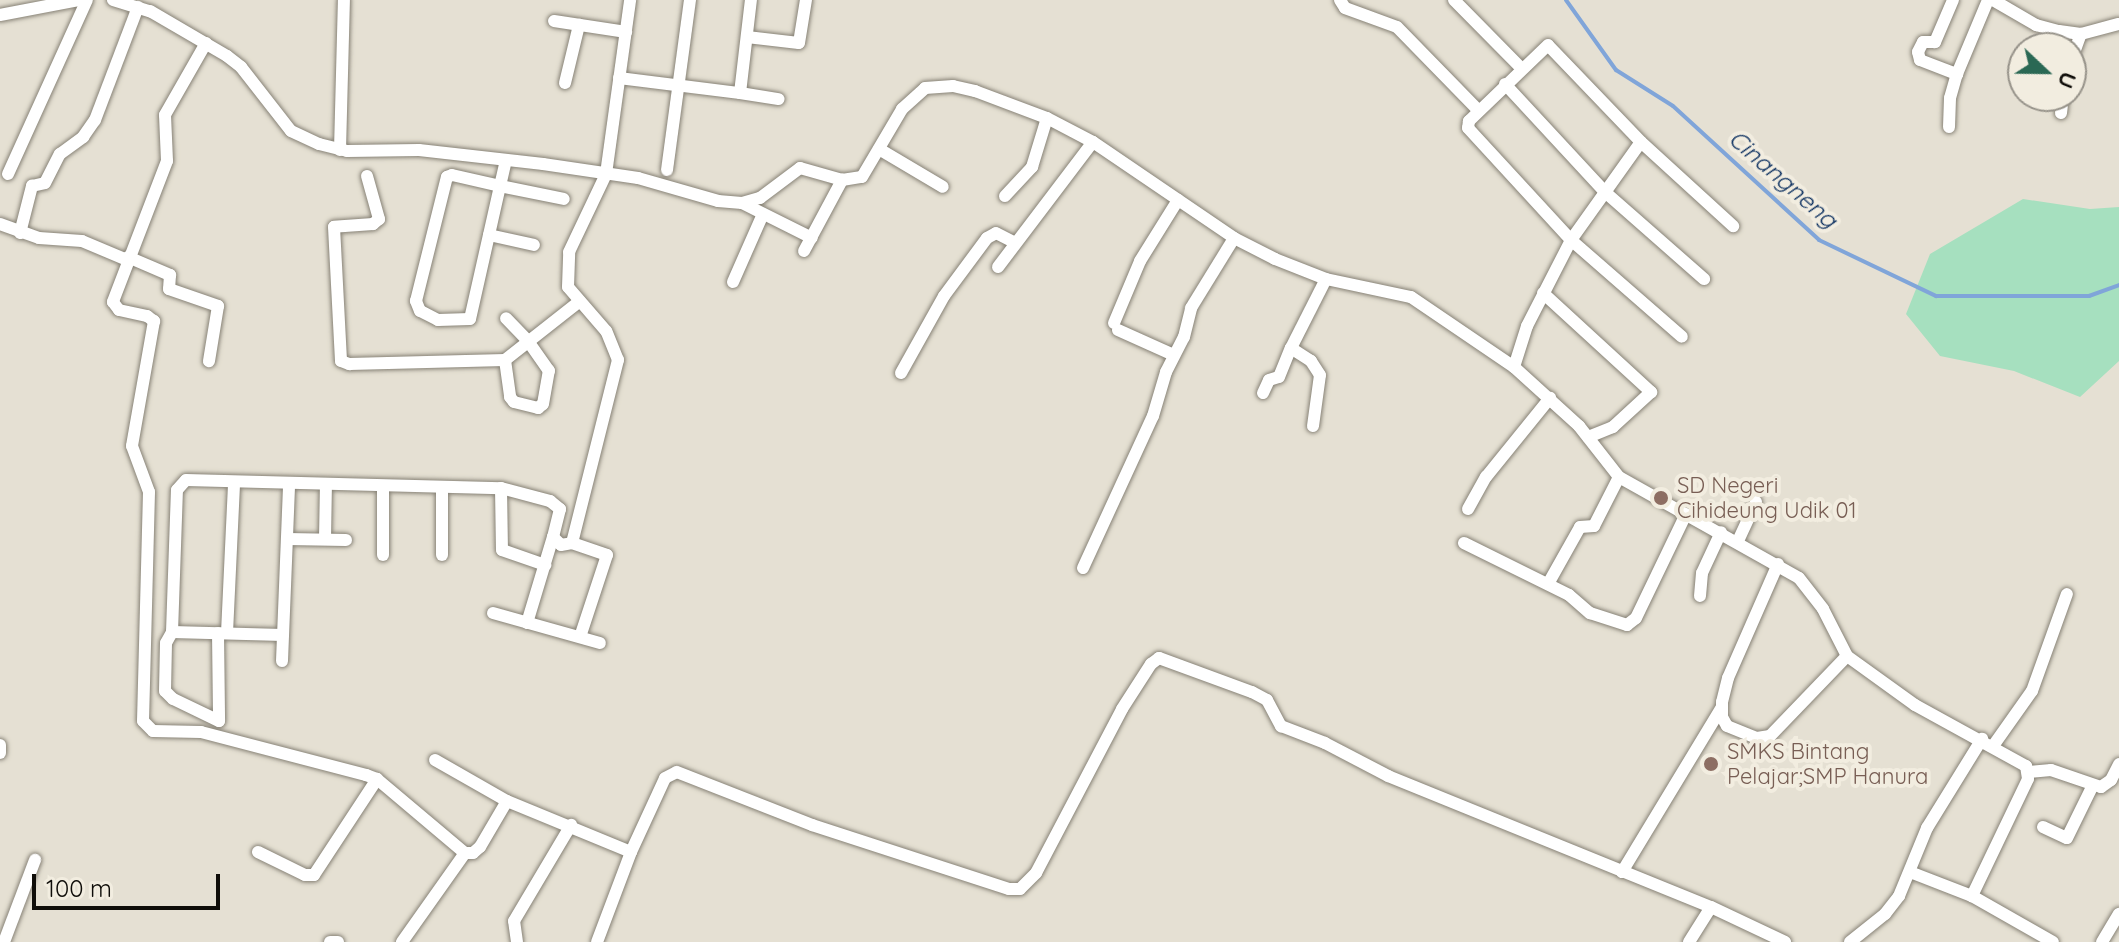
<!DOCTYPE html>
<html>
<head>
<meta charset="utf-8">
<style>
	body { margin:0 }
	#map { position:relative; width:2119px; height:942px; overflow:hidden; background:#e5e0d3; font-family:Quicksand,sans-serif }
	div>[style] { position:absolute }
	[style*='--x'] { left:calc(var(--x)*1px); top:calc(var(--y)*1px); width:calc(var(--w)*1px); rotate:calc(var(--a)*1deg) }
	.green>* { inset:0; background:#a6e0bf }
	.stream>* { height:4px; margin:-2px; padding:0 2px; transform-origin:2px; border-radius:2px; background:#80a5d9 }
	.roads { filter:drop-shadow(0 0 2px #878276) drop-shadow(0 0 2px #878276) }
	.minor>* { height:12px; margin:-6px; padding:0 6px; transform-origin:6px; border-radius:6px; background:#fff }
	.dots>* { width:22px; height:22px; translate:-50% -50%; box-sizing:border-box; border:4px solid #f2ede0; border-radius:50% }
	span { translate:-50% -50%; white-space:nowrap; text-align:center; line-height:1.15; -webkit-text-stroke:8px #f2ede0; paint-order:stroke }
	.education-label { font-size:22px; color:#785e54 }
	.left { translate:0 -50%; text-align:left }
	.water-label { font-size:24px; color:#0b2f5f; font-style:italic }
	.north { position:absolute; left:2007px; top:32px; width:80px; height:80px; box-sizing:border-box; background:#f2ede0; border:2px solid #97938a; border-radius:50%; rotate:112deg; font-size:22px; font-weight:700; line-height:32px; text-align:center; color:#0f0d09 }
	.north::after { content:''; display:block; margin:auto; width:28px; height:36px; background:#2a6854; clip-path:polygon(50% 0,100% 100%,50% 72%,0 100%) }
	.scale { position:absolute; left:32px; top:874px; width:188px; height:36px; box-sizing:border-box; border:4px solid #0f0d09; border-top:0; padding-left:10px; font-size:24px; line-height:28px; white-space:nowrap; color:#0f0d09; -webkit-text-stroke:6px #f2ede0; paint-order:stroke }
</style>
</head>
<body>
<div id="map">
	<div class="green">
		<i style="clip-path:polygon(2023px 199px,2090px 209px,2119px 207px,2119px 361px,2080px 397px,2014px 371px,1940px 356px,1906px 314px,1930px 254px)"></i>
	</div>
	<div class="stream">
		<i style="--x:1566;--y:0;--w:86;--a:54.5"></i>
		<i style="--x:1616;--y:70;--w:67;--a:32.3"></i>
		<i style="--x:1673;--y:106;--w:198;--a:42.5"></i>
		<i style="--x:1819;--y:240;--w:130;--a:25.6"></i>
		<i style="--x:1936;--y:296;--w:153;--a:0"></i>
		<i style="--x:2089;--y:296;--w:32;--a:-20"></i>
	</div>
	<div class="roads">
		<div class="minor">
			<i style="--x:113;--y:0;--w:39;--a:17"></i>
			<i style="--x:150;--y:11;--w:89;--a:30.3"></i>
			<i style="--x:227;--y:56;--w:18;--a:38"></i>
			<i style="--x:241;--y:67;--w:81;--a:52"></i>
			<i style="--x:291;--y:131;--w:31;--a:25"></i>
			<i style="--x:319;--y:144;--w:29;--a:14"></i>
			<i style="--x:347;--y:151;--w:72;--a:-0.8"></i>
			<i style="--x:419;--y:150;--w:125;--a:6.4"></i>
			<i style="--x:543;--y:164;--w:96;--a:8.4"></i>
			<i style="--x:638;--y:178;--w:83;--a:16"></i>
			<i style="--x:718;--y:201;--w:24;--a:5"></i>
			<i style="--x:742;--y:203;--w:19;--a:-16"></i>
			<i style="--x:760;--y:198;--w:50;--a:-36.9"></i>
			<i style="--x:800;--y:168;--w:44;--a:15.9"></i>
			<i style="--x:842;--y:180;--w:20;--a:-9"></i>
			<i style="--x:862;--y:177;--w:79;--a:-59.5"></i>
			<i style="--x:902;--y:109;--w:31;--a:-42"></i>
			<i style="--x:925;--y:88;--w:28;--a:-4"></i>
			<i style="--x:953;--y:86;--w:23;--a:13"></i>
			<i style="--x:975;--y:91;--w:77;--a:20.6"></i>
			<i style="--x:1047;--y:118;--w:52;--a:27.6"></i>
			<i style="--x:1093;--y:142;--w:171;--a:34.2"></i>
			<i style="--x:1234;--y:238;--w:46;--a:27.1"></i>
			<i style="--x:1275;--y:259;--w:55;--a:21.4"></i>
			<i style="--x:1326;--y:279;--w:87;--a:12"></i>
			<i style="--x:1411;--y:297;--w:125;--a:34.2"></i>
			<i style="--x:1514;--y:367;--w:88;--a:42.2"></i>
			<i style="--x:1579;--y:426;--w:65;--a:51.9"></i>
			<i style="--x:1619;--y:477;--w:206;--a:29.3"></i>
			<i style="--x:1799;--y:578;--w:39;--a:52"></i>
			<i style="--x:1823;--y:609;--w:53;--a:62.9"></i>
			<i style="--x:1847;--y:656;--w:84;--a:35.8"></i>
			<i style="--x:1915;--y:705;--w:127;--a:28.8"></i>
			<i style="--x:2026;--y:766;--w:13;--a:81"></i>
			<i style="--x:2028;--y:779;--w:130;--a:115.6"></i>
			<i style="--x:1972;--y:896;--w:93;--a:29.6"></i>
			<i style="--x:1340;--y:0;--w:9;--a:58"></i>
			<i style="--x:1345;--y:8;--w:55;--a:20.1"></i>
			<i style="--x:1397;--y:27;--w:117;--a:45.7"></i>
			<i style="--x:1454;--y:0;--w:95;--a:45.4"></i>
			<i style="--x:1953;--y:0;--w:46;--a:113.2"></i>
			<i style="--x:1935;--y:42;--w:12;--a:180"></i>
			<i style="--x:1923;--y:42;--w:11;--a:117"></i>
			<i style="--x:1918;--y:52;--w:8;--a:76"></i>
			<i style="--x:1920;--y:60;--w:40;--a:21"></i>
			<i style="--x:1993;--y:0;--w:50;--a:30.2"></i>
			<i style="--x:2036;--y:25;--w:24;--a:15"></i>
			<i style="--x:2059;--y:31;--w:22;--a:8"></i>
			<i style="--x:2081;--y:34;--w:39;--a:-15"></i>
			<i style="--x:0;--y:15;--w:80;--a:-10.8"></i>
			<i style="--x:554;--y:21;--w:73;--a:8.7"></i>
			<i style="--x:747;--y:37;--w:52;--a:6.6"></i>
			<i style="--x:799;--y:43;--w:44;--a:-80.8"></i>
			<i style="--x:206;--y:43;--w:83;--a:119.7"></i>
			<i style="--x:165;--y:115;--w:46;--a:87.5"></i>
			<i style="--x:167;--y:161;--w:151;--a:111"></i>
			<i style="--x:113;--y:302;--w:10;--a:53"></i>
			<i style="--x:119;--y:310;--w:29;--a:12"></i>
			<i style="--x:147;--y:316;--w:9;--a:36"></i>
			<i style="--x:154;--y:321;--w:127;--a:100"></i>
			<i style="--x:132;--y:446;--w:49;--a:69.7"></i>
			<i style="--x:149;--y:492;--w:229;--a:91.5"></i>
			<i style="--x:143;--y:721;--w:14;--a:45"></i>
			<i style="--x:153;--y:731;--w:48;--a:1.2"></i>
			<i style="--x:201;--y:732;--w:171;--a:14.6"></i>
			<i style="--x:366;--y:775;--w:12;--a:20"></i>
			<i style="--x:377;--y:779;--w:115;--a:40.1"></i>
			<i style="--x:465;--y:853;--w:8;--a:0"></i>
			<i style="--x:473;--y:853;--w:9;--a:-41"></i>
			<i style="--x:480;--y:847;--w:53;--a:-59.6"></i>
			<i style="--x:507;--y:801;--w:134;--a:22.4"></i>
			<i style="--x:631;--y:852;--w:96;--a:110.7"></i>
			<i style="--x:2071;--y:61;--w:29;--a:-70"></i>
			<i style="--x:619;--y:78;--w:122;--a:7.1"></i>
			<i style="--x:740;--y:93;--w:94;--a:-83.3"></i>
			<i style="--x:565;--y:83;--w:60;--a:-76.4"></i>
			<i style="--x:1505;--y:84;--w:147;--a:47.2"></i>
			<i style="--x:1605;--y:192;--w:132;--a:41.3"></i>
			<i style="--x:740;--y:93;--w:39;--a:9"></i>
			<i style="--x:2061;--y:113;--w:17;--a:-83"></i>
			<i style="--x:1949;--y:127;--w:29;--a:-88"></i>
			<i style="--x:1950;--y:98;--w:25;--a:-74"></i>
			<i style="--x:1957;--y:74;--w:80;--a:-67.3"></i>
			<i style="--x:1641;--y:142;--w:134;--a:-133.8"></i>
			<i style="--x:1548;--y:45;--w:110;--a:136.1"></i>
			<i style="--x:1469;--y:121;--w:7;--a:98"></i>
			<i style="--x:1468;--y:128;--w:152;--a:47.4"></i>
			<i style="--x:1571;--y:240;--w:147;--a:41.1"></i>
			<i style="--x:879;--y:149;--w:74;--a:30.7"></i>
			<i style="--x:340;--y:150;--w:150;--a:-88.5"></i>
			<i style="--x:506;--y:160;--w:27;--a:103"></i>
			<i style="--x:500;--y:186;--w:136;--a:102.7"></i>
			<i style="--x:470;--y:319;--w:32;--a:178"></i>
			<i style="--x:438;--y:320;--w:20;--a:-153"></i>
			<i style="--x:420;--y:311;--w:11;--a:-112"></i>
			<i style="--x:416;--y:301;--w:128;--a:-76"></i>
			<i style="--x:447;--y:177;--w:5;--a:-22"></i>
			<i style="--x:452;--y:175;--w:49;--a:12.9"></i>
			<i style="--x:500;--y:186;--w:65;--a:11.5"></i>
			<i style="--x:667;--y:170;--w:172;--a:-82.3"></i>
			<i style="--x:8;--y:174;--w:191;--a:-65.6"></i>
			<i style="--x:367;--y:176;--w:45;--a:74.4"></i>
			<i style="--x:379;--y:219;--w:8;--a:140"></i>
			<i style="--x:373;--y:224;--w:39;--a:176"></i>
			<i style="--x:334;--y:227;--w:134;--a:87"></i>
			<i style="--x:341;--y:361;--w:9;--a:21"></i>
			<i style="--x:349;--y:364;--w:156;--a:-1.5"></i>
			<i style="--x:505;--y:360;--w:95;--a:-38.2"></i>
			<i style="--x:1005;--y:196;--w:40;--a:-47"></i>
			<i style="--x:1032;--y:167;--w:51;--a:-73"></i>
			<i style="--x:742;--y:203;--w:78;--a:26.6"></i>
			<i style="--x:0;--y:224;--w:41;--a:19.7"></i>
			<i style="--x:39;--y:238;--w:43;--a:4"></i>
			<i style="--x:82;--y:241;--w:49;--a:22.9"></i>
			<i style="--x:20;--y:233;--w:49;--a:-75.7"></i>
			<i style="--x:32;--y:186;--w:13;--a:-13"></i>
			<i style="--x:45;--y:183;--w:33;--a:-63"></i>
			<i style="--x:60;--y:154;--w:29;--a:-36"></i>
			<i style="--x:83;--y:137;--w:21;--a:-55"></i>
			<i style="--x:95;--y:120;--w:121;--a:-69.2"></i>
			<i style="--x:489;--y:235;--w:46;--a:12.5"></i>
			<i style="--x:804;--y:251;--w:81;--a:-61.8"></i>
			<i style="--x:128;--y:257;--w:46;--a:23.2"></i>
			<i style="--x:170;--y:275;--w:14;--a:94"></i>
			<i style="--x:169;--y:289;--w:52;--a:19.1"></i>
			<i style="--x:218;--y:306;--w:56;--a:99.3"></i>
			<i style="--x:998;--y:267;--w:157;--a:-52.8"></i>
			<i style="--x:733;--y:282;--w:74;--a:-66.2"></i>
			<i style="--x:1543;--y:293;--w:147;--a:42.5"></i>
			<i style="--x:1651;--y:392;--w:52;--a:137.4"></i>
			<i style="--x:1613;--y:427;--w:27;--a:158"></i>
			<i style="--x:1114;--y:323;--w:67;--a:-67.2"></i>
			<i style="--x:1140;--y:261;--w:72;--a:-58.1"></i>
			<i style="--x:1118;--y:330;--w:61;--a:24.1"></i>
			<i style="--x:505;--y:360;--w:37;--a:82"></i>
			<i style="--x:510;--y:397;--w:6;--a:51"></i>
			<i style="--x:514;--y:402;--w:25;--a:14"></i>
			<i style="--x:538;--y:408;--w:6;--a:-39"></i>
			<i style="--x:543;--y:404;--w:34;--a:-80"></i>
			<i style="--x:549;--y:371;--w:35;--a:-125"></i>
			<i style="--x:529;--y:342;--w:33;--a:-134"></i>
			<i style="--x:1514;--y:367;--w:43;--a:-72.4"></i>
			<i style="--x:1527;--y:326;--w:97;--a:-62.9"></i>
			<i style="--x:1571;--y:240;--w:120;--a:-54.5"></i>
			<i style="--x:1641;--y:142;--w:125;--a:42.4"></i>
			<i style="--x:901;--y:373;--w:88;--a:-60.8"></i>
			<i style="--x:944;--y:296;--w:72;--a:-53.4"></i>
			<i style="--x:987;--y:238;--w:10;--a:-29"></i>
			<i style="--x:996;--y:233;--w:22;--a:27"></i>
			<i style="--x:1263;--y:393;--w:14;--a:-65"></i>
			<i style="--x:1269;--y:380;--w:10;--a:-17"></i>
			<i style="--x:1279;--y:377;--w:31;--a:-68"></i>
			<i style="--x:1313;--y:426;--w:51;--a:-82.2"></i>
			<i style="--x:1320;--y:375;--w:17;--a:-123"></i>
			<i style="--x:1311;--y:361;--w:24;--a:-147"></i>
			<i style="--x:1291;--y:348;--w:77;--a:-63.1"></i>
			<i style="--x:383;--y:486;--w:69;--a:90"></i>
			<i style="--x:442;--y:487;--w:68;--a:90"></i>
			<i style="--x:501;--y:488;--w:62;--a:89.1"></i>
			<i style="--x:502;--y:550;--w:46;--a:19.2"></i>
			<i style="--x:1468;--y:509;--w:37;--a:-61"></i>
			<i style="--x:1486;--y:477;--w:102;--a:-51"></i>
			<i style="--x:287;--y:539;--w:59;--a:1"></i>
			<i style="--x:325;--y:539;--w:55;--a:-89"></i>
			<i style="--x:1738;--y:541;--w:43;--a:-65.2"></i>
			<i style="--x:572;--y:543;--w:37;--a:19"></i>
			<i style="--x:607;--y:555;--w:86;--a:108.2"></i>
			<i style="--x:1464;--y:543;--w:117;--a:26.3"></i>
			<i style="--x:1569;--y:595;--w:28;--a:41"></i>
			<i style="--x:1590;--y:613;--w:39;--a:18"></i>
			<i style="--x:1627;--y:625;--w:11;--a:-38"></i>
			<i style="--x:1636;--y:618;--w:115;--a:-64.3"></i>
			<i style="--x:1778;--y:564;--w:124;--a:113.7"></i>
			<i style="--x:1728;--y:678;--w:25;--a:104"></i>
			<i style="--x:1722;--y:702;--w:15;--a:90"></i>
			<i style="--x:1722;--y:717;--w:10;--a:61"></i>
			<i style="--x:1727;--y:726;--w:32;--a:22"></i>
			<i style="--x:1757;--y:738;--w:13;--a:-9"></i>
			<i style="--x:1770;--y:736;--w:111;--a:-46.1"></i>
			<i style="--x:1083;--y:568;--w:167;--a:-65.3"></i>
			<i style="--x:1153;--y:416;--w:46;--a:-73.5"></i>
			<i style="--x:1166;--y:372;--w:39;--a:-63"></i>
			<i style="--x:1184;--y:337;--w:30;--a:-76"></i>
			<i style="--x:1191;--y:308;--w:82;--a:-58.4"></i>
			<i style="--x:1548;--y:584;--w:65;--a:-60.7"></i>
			<i style="--x:1580;--y:527;--w:14;--a:-4"></i>
			<i style="--x:1594;--y:526;--w:55;--a:-63"></i>
			<i style="--x:1700;--y:596;--w:23;--a:-85"></i>
			<i style="--x:1702;--y:573;--w:45;--a:-65.1"></i>
			<i style="--x:493;--y:613;--w:111;--a:15.7"></i>
			<i style="--x:527;--y:623;--w:90;--a:-73.2"></i>
			<i style="--x:172;--y:632;--w:111;--a:1.5"></i>
			<i style="--x:218;--y:633;--w:88;--a:89.3"></i>
			<i style="--x:219;--y:721;--w:51;--a:-154.4"></i>
			<i style="--x:173;--y:699;--w:11;--a:-135"></i>
			<i style="--x:165;--y:691;--w:48;--a:-88.8"></i>
			<i style="--x:166;--y:643;--w:13;--a:-61"></i>
			<i style="--x:172;--y:632;--w:142;--a:-88"></i>
			<i style="--x:177;--y:490;--w:13;--a:-48"></i>
			<i style="--x:186;--y:480;--w:315;--a:1.5"></i>
			<i style="--x:501;--y:488;--w:51;--a:14.9"></i>
			<i style="--x:550;--y:501;--w:13;--a:39"></i>
			<i style="--x:560;--y:509;--w:29;--a:104"></i>
			<i style="--x:553;--y:537;--w:11;--a:45"></i>
			<i style="--x:561;--y:545;--w:11;--a:-10"></i>
			<i style="--x:572;--y:543;--w:189;--a:-75.9"></i>
			<i style="--x:618;--y:360;--w:31;--a:-112"></i>
			<i style="--x:606;--y:331;--w:58;--a:-130.8"></i>
			<i style="--x:568;--y:287;--w:35;--a:-88"></i>
			<i style="--x:569;--y:252;--w:86;--a:-64.6"></i>
			<i style="--x:606;--y:174;--w:176;--a:-82.1"></i>
			<i style="--x:227;--y:633;--w:151;--a:-87.3"></i>
			<i style="--x:282;--y:661;--w:177;--a:-87.7"></i>
			<i style="--x:0;--y:745;--w:8;--a:90"></i>
			<i style="--x:1993;--y:746;--w:67;--a:-54.7"></i>
			<i style="--x:2032;--y:691;--w:103;--a:-70.2"></i>
			<i style="--x:435;--y:760;--w:83;--a:29.7"></i>
			<i style="--x:2029;--y:772;--w:22;--a:-5"></i>
			<i style="--x:2051;--y:770;--w:53;--a:18.8"></i>
			<i style="--x:2101;--y:787;--w:12;--a:-35"></i>
			<i style="--x:2111;--y:780;--w:18;--a:-63"></i>
			<i style="--x:2043;--y:827;--w:26;--a:25"></i>
			<i style="--x:2067;--y:838;--w:59;--a:-63.9"></i>
			<i style="--x:258;--y:852;--w:52;--a:26.1"></i>
			<i style="--x:305;--y:875;--w:9;--a:0"></i>
			<i style="--x:314;--y:875;--w:115;--a:-56.7"></i>
			<i style="--x:631;--y:852;--w:81;--a:-65.3"></i>
			<i style="--x:665;--y:778;--w:13;--a:-27"></i>
			<i style="--x:677;--y:772;--w:145;--a:21.4"></i>
			<i style="--x:812;--y:825;--w:207;--a:18"></i>
			<i style="--x:1009;--y:889;--w:11;--a:0"></i>
			<i style="--x:1020;--y:889;--w:23;--a:-45"></i>
			<i style="--x:1036;--y:873;--w:185;--a:-62.3"></i>
			<i style="--x:1122;--y:709;--w:54;--a:-57.2"></i>
			<i style="--x:1151;--y:664;--w:10;--a:-37"></i>
			<i style="--x:1159;--y:658;--w:99;--a:20.1"></i>
			<i style="--x:1252;--y:692;--w:17;--a:28"></i>
			<i style="--x:1267;--y:700;--w:30;--a:62"></i>
			<i style="--x:1281;--y:726;--w:47;--a:21.1"></i>
			<i style="--x:1325;--y:743;--w:71;--a:27.6"></i>
			<i style="--x:1388;--y:776;--w:349;--a:22.1"></i>
			<i style="--x:1711;--y:907;--w:82;--a:25.3"></i>
			<i style="--x:1622;--y:872;--w:193;--a:-58.8"></i>
			<i style="--x:1910;--y:872;--w:66;--a:21.2"></i>
			<i style="--x:4;--y:942;--w:88;--a:-69.3"></i>
			<i style="--x:330;--y:942;--w:8;--a:0"></i>
			<i style="--x:402;--y:942;--w:109;--a:-54.7"></i>
			<i style="--x:517;--y:942;--w:21;--a:-98"></i>
			<i style="--x:514;--y:921;--w:112;--a:-59.3"></i>
			<i style="--x:1689;--y:942;--w:41;--a:-57.8"></i>
			<i style="--x:1850;--y:942;--w:45;--a:-38.7"></i>
			<i style="--x:1885;--y:914;--w:23;--a:-52"></i>
			<i style="--x:1899;--y:896;--w:74;--a:-67.6"></i>
			<i style="--x:1927;--y:828;--w:105;--a:-58.3"></i>
			<i style="--x:2102;--y:942;--w:33;--a:-59"></i>
		</div>
	</div>
	<div class="dots">
		<i style="left:1661px;top:498px;background:#8d6e63"></i>
		<i style="left:1711px;top:764px;background:#8d6e63"></i>
	</div>
	<div class="education-label">
		<span class="left" style="left:1677px;top:498px">SD Negeri<br>Cihideung Udik 01</span>
		<span class="left" style="left:1727px;top:764px">SMKS Bintang<br>Pelajar;SMP Hanura</span>
	</div>
	<div class="water-label">
		<span style="left:1783px;top:179px;rotate:41deg">Cinangneng</span>
	</div>
	<div class="north">U</div>
	<div class="scale">100 m</div>
</div>
</body>
</html>
